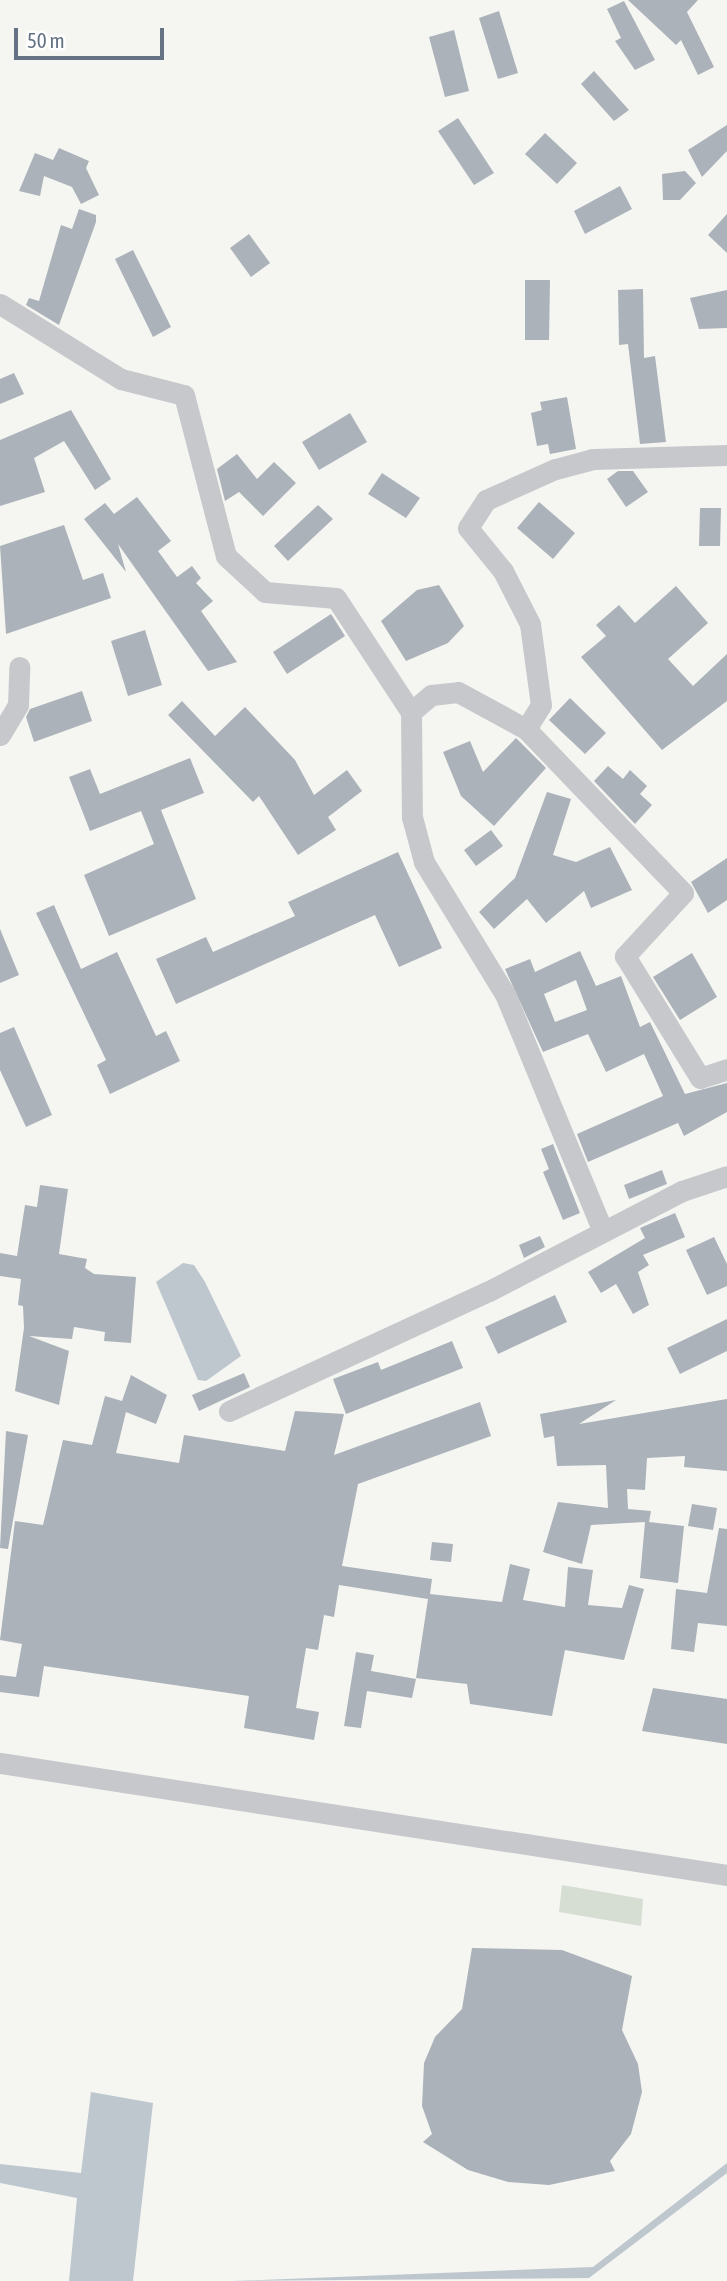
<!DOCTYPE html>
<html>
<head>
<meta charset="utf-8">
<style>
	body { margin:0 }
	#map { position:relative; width:727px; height:2281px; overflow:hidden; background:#f5f6f2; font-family:"Asap Condensed",sans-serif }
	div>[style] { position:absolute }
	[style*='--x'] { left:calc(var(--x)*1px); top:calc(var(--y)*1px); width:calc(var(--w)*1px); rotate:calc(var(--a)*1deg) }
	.green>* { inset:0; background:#d6ddd3 }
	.water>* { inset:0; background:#bec7ce }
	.building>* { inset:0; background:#abb2b9 }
	.minor>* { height:21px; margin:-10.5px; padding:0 10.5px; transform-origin:10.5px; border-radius:10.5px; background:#c6c8cc }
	span { translate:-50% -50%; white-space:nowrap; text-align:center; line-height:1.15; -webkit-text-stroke:7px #fff; paint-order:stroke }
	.scale { position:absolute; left:14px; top:28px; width:150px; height:32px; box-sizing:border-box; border:4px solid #647284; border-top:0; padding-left:9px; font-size:21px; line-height:24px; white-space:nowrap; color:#647284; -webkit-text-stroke:5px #fff; paint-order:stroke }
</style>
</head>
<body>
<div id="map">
	<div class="green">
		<i style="clip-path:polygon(562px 1885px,643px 1899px,641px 1926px,559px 1912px)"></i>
	</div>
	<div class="water">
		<i style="clip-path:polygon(183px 1263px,194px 1265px,205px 1282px,241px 1356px,206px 1381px,198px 1380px,156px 1282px)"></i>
		<i style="clip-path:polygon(91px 2092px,153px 2103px,133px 2281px,69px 2281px,77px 2198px,0 2183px,0 2164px,81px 2173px)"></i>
		<i style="clip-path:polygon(727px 2163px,727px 2173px,589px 2278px,232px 2281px,593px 2267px)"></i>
	</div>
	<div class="building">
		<i style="clip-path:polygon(628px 0,698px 0,687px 12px,714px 67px,698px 75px,681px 40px,676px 45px)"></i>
		<i style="clip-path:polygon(624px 1px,655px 60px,635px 70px,615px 41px,621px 38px,607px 9px)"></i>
		<i style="clip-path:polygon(499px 11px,518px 73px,498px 79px,479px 18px)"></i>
		<i style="clip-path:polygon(454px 30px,469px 91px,445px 97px,429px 37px)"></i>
		<i style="clip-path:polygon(594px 71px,629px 110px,614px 121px,581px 84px)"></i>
		<i style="clip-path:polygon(458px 118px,494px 173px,474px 185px,438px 131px)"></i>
		<i style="clip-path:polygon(727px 125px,727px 151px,702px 177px,688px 150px)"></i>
		<i style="clip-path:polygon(545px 133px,577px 163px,557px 184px,525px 154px)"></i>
		<i style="clip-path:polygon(59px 148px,89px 161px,86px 168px,99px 195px,81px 204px,72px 187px,44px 176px,40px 196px,19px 191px,35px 153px,53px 160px)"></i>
		<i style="clip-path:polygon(685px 171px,696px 183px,680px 200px,663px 200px,662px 174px)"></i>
		<i style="clip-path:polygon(620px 186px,632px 209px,585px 234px,574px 211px)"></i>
		<i style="clip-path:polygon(79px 209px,96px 215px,96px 222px,59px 325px,26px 305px,29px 298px,39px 301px,61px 225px,72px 229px)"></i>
		<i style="clip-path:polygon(727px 214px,727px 253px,708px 235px)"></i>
		<i style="clip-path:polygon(249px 234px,270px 263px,251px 277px,230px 248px)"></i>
		<i style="clip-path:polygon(133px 250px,171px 327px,153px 337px,115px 259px)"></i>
		<i style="clip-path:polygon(525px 280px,550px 280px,549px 340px,525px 340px)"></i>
		<i style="clip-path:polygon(643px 289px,644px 358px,655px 356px,666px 442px,640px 444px,628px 344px,619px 345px,618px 290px)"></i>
		<i style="clip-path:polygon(727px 290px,727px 328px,699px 329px,690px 298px)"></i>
		<i style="clip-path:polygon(14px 373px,24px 394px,0 404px,0 379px)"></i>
		<i style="clip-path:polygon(567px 397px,576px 449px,550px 454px,548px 444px,537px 446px,531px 413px,542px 410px,540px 402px)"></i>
		<i style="clip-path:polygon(71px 410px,111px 479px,95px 490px,64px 441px,34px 458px,45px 492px,0 506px,0 440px)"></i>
		<i style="clip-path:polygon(350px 413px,367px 442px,319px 470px,302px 442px)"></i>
		<i style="clip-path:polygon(237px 454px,257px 479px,274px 462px,296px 483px,263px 516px,239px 492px,225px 501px,217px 469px)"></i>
		<i style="clip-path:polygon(618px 471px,633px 471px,648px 492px,626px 507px,607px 479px)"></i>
		<i style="clip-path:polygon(382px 473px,420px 498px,406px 518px,368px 494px)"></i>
		<i style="clip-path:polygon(137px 497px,171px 541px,158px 551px,177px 577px,192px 566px,201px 578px,196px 583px,213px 601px,201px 611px,237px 662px,208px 671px,118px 544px,126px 572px,84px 519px,105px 503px,114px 514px)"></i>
		<i style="clip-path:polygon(539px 502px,575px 533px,553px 559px,517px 528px)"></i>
		<i style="clip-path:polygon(318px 505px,333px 519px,288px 561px,274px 546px)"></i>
		<i style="clip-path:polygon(700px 508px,721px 508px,720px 546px,699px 546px)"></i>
		<i style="clip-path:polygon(64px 525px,83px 580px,103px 573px,111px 598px,6px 634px,0 546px)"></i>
		<i style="clip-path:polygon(439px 585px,464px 626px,448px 643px,406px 661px,381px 621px,417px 590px)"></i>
		<i style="clip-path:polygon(676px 586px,708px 623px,668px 659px,693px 686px,727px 654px,727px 701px,662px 750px,581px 657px,606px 636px,596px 625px,619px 605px,635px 623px)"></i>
		<i style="clip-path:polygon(331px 614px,345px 636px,287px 674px,273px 652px)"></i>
		<i style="clip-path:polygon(145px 630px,162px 685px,128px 696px,111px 641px)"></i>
		<i style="clip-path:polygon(82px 691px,92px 721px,34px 742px,26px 717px,30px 709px)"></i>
		<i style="clip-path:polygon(570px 698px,606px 733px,585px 754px,549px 720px)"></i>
		<i style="clip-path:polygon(182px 701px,215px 736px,245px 707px,295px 760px,314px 795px,347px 770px,362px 791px,328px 817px,336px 830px,298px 855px,259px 796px,253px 802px,168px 715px)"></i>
		<i style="clip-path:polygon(516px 738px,546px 768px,494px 826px,461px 796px,443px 752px,470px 741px,483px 772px)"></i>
		<i style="clip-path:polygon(190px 758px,204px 793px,161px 810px,196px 899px,109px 936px,84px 875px,154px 844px,141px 811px,90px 831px,69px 777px,90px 769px,100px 794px)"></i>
		<i style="clip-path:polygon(608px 766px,623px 779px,630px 770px,647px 786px,640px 794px,652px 805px,635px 824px,594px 781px)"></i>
		<i style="clip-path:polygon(547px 792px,571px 799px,553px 855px,576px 862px,610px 847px,632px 890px,591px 908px,584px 891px,546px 923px,527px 899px,494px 929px,479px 912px,515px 878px)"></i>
		<i style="clip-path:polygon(491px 830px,503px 846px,476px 866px,464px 850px)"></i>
		<i style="clip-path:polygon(398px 852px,442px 948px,399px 967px,375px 915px,176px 1004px,156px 959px,206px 937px,213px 952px,295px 916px,288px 902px)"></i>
		<i style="clip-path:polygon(727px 858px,727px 900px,708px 913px,691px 882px)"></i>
		<i style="clip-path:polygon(54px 905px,81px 969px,117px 952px,156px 1036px,166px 1031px,180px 1061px,110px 1094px,97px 1065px,106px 1060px,36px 913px)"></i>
		<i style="clip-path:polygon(0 929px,19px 975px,0 983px)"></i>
		<i style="clip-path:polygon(evenodd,580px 951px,596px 986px,621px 976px,640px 1027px,650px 1022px,685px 1094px,727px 1083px,727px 1112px,684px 1136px,678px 1123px,588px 1162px,577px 1134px,663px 1096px,644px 1054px,606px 1072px,588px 1034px,543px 1052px,505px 969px,530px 959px,535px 972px,580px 951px,576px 980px,587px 1010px,555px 1022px,544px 994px,576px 980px)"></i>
		<i style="clip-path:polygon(692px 953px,717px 997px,680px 1020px,653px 977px)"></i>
		<i style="clip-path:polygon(14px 1027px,52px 1115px,26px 1127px,0 1070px,0 1033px)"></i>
		<i style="clip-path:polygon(553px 1144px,580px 1213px,563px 1220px,543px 1172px,549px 1169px,541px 1149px)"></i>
		<i style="clip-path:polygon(662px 1170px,667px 1184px,629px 1199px,624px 1185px)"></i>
		<i style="clip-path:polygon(40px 1185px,68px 1189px,59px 1254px,87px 1259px,85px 1268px,94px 1274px,136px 1277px,131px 1343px,104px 1341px,105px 1332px,74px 1327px,72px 1339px,29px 1336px,69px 1351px,59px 1405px,15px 1391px,24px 1328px,23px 1306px,18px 1305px,21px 1279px,0 1276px,0 1253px,17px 1256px,25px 1205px,37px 1207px)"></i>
		<i style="clip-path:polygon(675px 1213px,685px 1237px,643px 1255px,649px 1265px,638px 1272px,649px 1305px,633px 1314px,616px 1284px,601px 1293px,588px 1272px,645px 1238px,640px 1228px)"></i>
		<i style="clip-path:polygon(540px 1236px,545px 1247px,524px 1258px,519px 1245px)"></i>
		<i style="clip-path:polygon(714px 1237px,727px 1264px,727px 1286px,707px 1295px,686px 1250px)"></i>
		<i style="clip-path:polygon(555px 1295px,567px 1322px,498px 1354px,485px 1327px)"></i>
		<i style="clip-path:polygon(727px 1319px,727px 1351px,680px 1374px,667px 1348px)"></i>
		<i style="clip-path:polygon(452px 1341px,463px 1368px,346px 1414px,333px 1379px,378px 1362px,381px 1370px)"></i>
		<i style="clip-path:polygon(244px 1373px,250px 1387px,199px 1411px,192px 1395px)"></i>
		<i style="clip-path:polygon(131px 1375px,167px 1395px,156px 1424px,126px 1412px,116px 1453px,179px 1463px,184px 1435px,285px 1451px,295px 1411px,344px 1414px,334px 1455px,480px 1402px,491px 1436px,358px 1484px,342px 1566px,432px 1579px,430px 1594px,502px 1602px,510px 1564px,530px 1569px,523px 1600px,565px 1607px,568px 1567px,593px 1570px,588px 1605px,622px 1608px,629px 1585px,644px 1589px,624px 1660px,565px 1650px,552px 1716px,470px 1704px,467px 1684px,416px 1678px,428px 1599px,339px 1585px,334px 1617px,324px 1615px,318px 1650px,306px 1648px,296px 1708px,319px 1712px,314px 1740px,244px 1728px,249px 1696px,44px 1666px,39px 1697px,0 1692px,0 1675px,16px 1677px,22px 1644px,0 1640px,15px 1521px,43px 1525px,63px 1440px,92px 1445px,105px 1396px,122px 1401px)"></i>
		<i style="clip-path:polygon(727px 1399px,727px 1471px,684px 1467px,685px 1456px,647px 1458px,645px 1490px,627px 1489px,628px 1509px,651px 1511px,649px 1522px,684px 1526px,678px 1583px,640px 1578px,645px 1522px,591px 1525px,582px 1564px,543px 1552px,558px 1502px,608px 1508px,606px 1465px,557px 1466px,554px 1436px,544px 1438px,540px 1414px,616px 1400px,579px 1424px)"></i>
		<i style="clip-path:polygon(6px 1431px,28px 1435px,8px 1549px,0 1548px)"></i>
		<i style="clip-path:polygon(692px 1504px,717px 1508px,713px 1530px,688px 1526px)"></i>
		<i style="clip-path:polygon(719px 1528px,727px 1529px,727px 1626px,698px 1623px,694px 1652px,671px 1649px,676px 1589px,707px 1593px)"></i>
		<i style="clip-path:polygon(432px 1542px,453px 1544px,451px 1562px,430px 1560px)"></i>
		<i style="clip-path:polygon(356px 1652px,374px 1655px,371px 1671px,416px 1679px,412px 1698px,367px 1691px,361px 1728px,344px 1726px)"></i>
		<i style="clip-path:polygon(653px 1688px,727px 1699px,727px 1744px,642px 1731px)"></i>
		<i style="clip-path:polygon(472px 1948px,562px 1950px,632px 1976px,622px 2030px,638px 2064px,642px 2092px,631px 2134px,610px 2161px,615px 2171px,549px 2185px,508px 2182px,468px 2170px,423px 2142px,432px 2134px,422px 2106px,424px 2063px,435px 2037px,462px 2009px)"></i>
	</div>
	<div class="minor">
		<i style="--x:0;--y:304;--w:142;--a:31.8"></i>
		<i style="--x:121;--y:379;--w:65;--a:14.3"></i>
		<i style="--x:184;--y:395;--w:166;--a:75.4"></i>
		<i style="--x:226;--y:556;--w:53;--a:42.7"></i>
		<i style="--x:265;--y:592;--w:71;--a:4.8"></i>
		<i style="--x:336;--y:598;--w:136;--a:56.7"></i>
		<i style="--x:411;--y:712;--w:26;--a:-40"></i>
		<i style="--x:431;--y:695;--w:27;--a:-6"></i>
		<i style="--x:458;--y:692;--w:77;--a:28.6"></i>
		<i style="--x:727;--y:455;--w:134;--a:178.3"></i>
		<i style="--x:593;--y:459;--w:39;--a:165"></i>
		<i style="--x:555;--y:469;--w:76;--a:155.8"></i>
		<i style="--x:486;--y:500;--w:33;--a:123"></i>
		<i style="--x:468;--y:528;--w:55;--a:50.9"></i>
		<i style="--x:503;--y:571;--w:59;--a:63"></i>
		<i style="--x:530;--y:624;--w:82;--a:82.3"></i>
		<i style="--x:541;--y:705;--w:28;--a:122"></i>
		<i style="--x:526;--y:729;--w:227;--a:46.2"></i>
		<i style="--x:683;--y:893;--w:86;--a:132.6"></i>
		<i style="--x:625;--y:956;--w:143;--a:58.4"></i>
		<i style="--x:700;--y:1078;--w:28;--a:-18"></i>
		<i style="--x:411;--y:712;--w:105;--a:89.5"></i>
		<i style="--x:412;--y:817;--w:47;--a:75.1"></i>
		<i style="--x:424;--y:862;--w:155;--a:58.5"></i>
		<i style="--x:505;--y:994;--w:257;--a:67.6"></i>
		<i style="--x:0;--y:735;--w:35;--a:-59"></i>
		<i style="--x:18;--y:705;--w:38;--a:-88"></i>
		<i style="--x:229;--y:1411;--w:286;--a:-24.8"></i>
		<i style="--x:489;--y:1291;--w:217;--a:-27.4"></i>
		<i style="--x:682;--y:1191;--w:47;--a:-18.4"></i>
		<i style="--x:0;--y:1763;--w:736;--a:8.76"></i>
	</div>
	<div class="scale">50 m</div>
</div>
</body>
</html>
